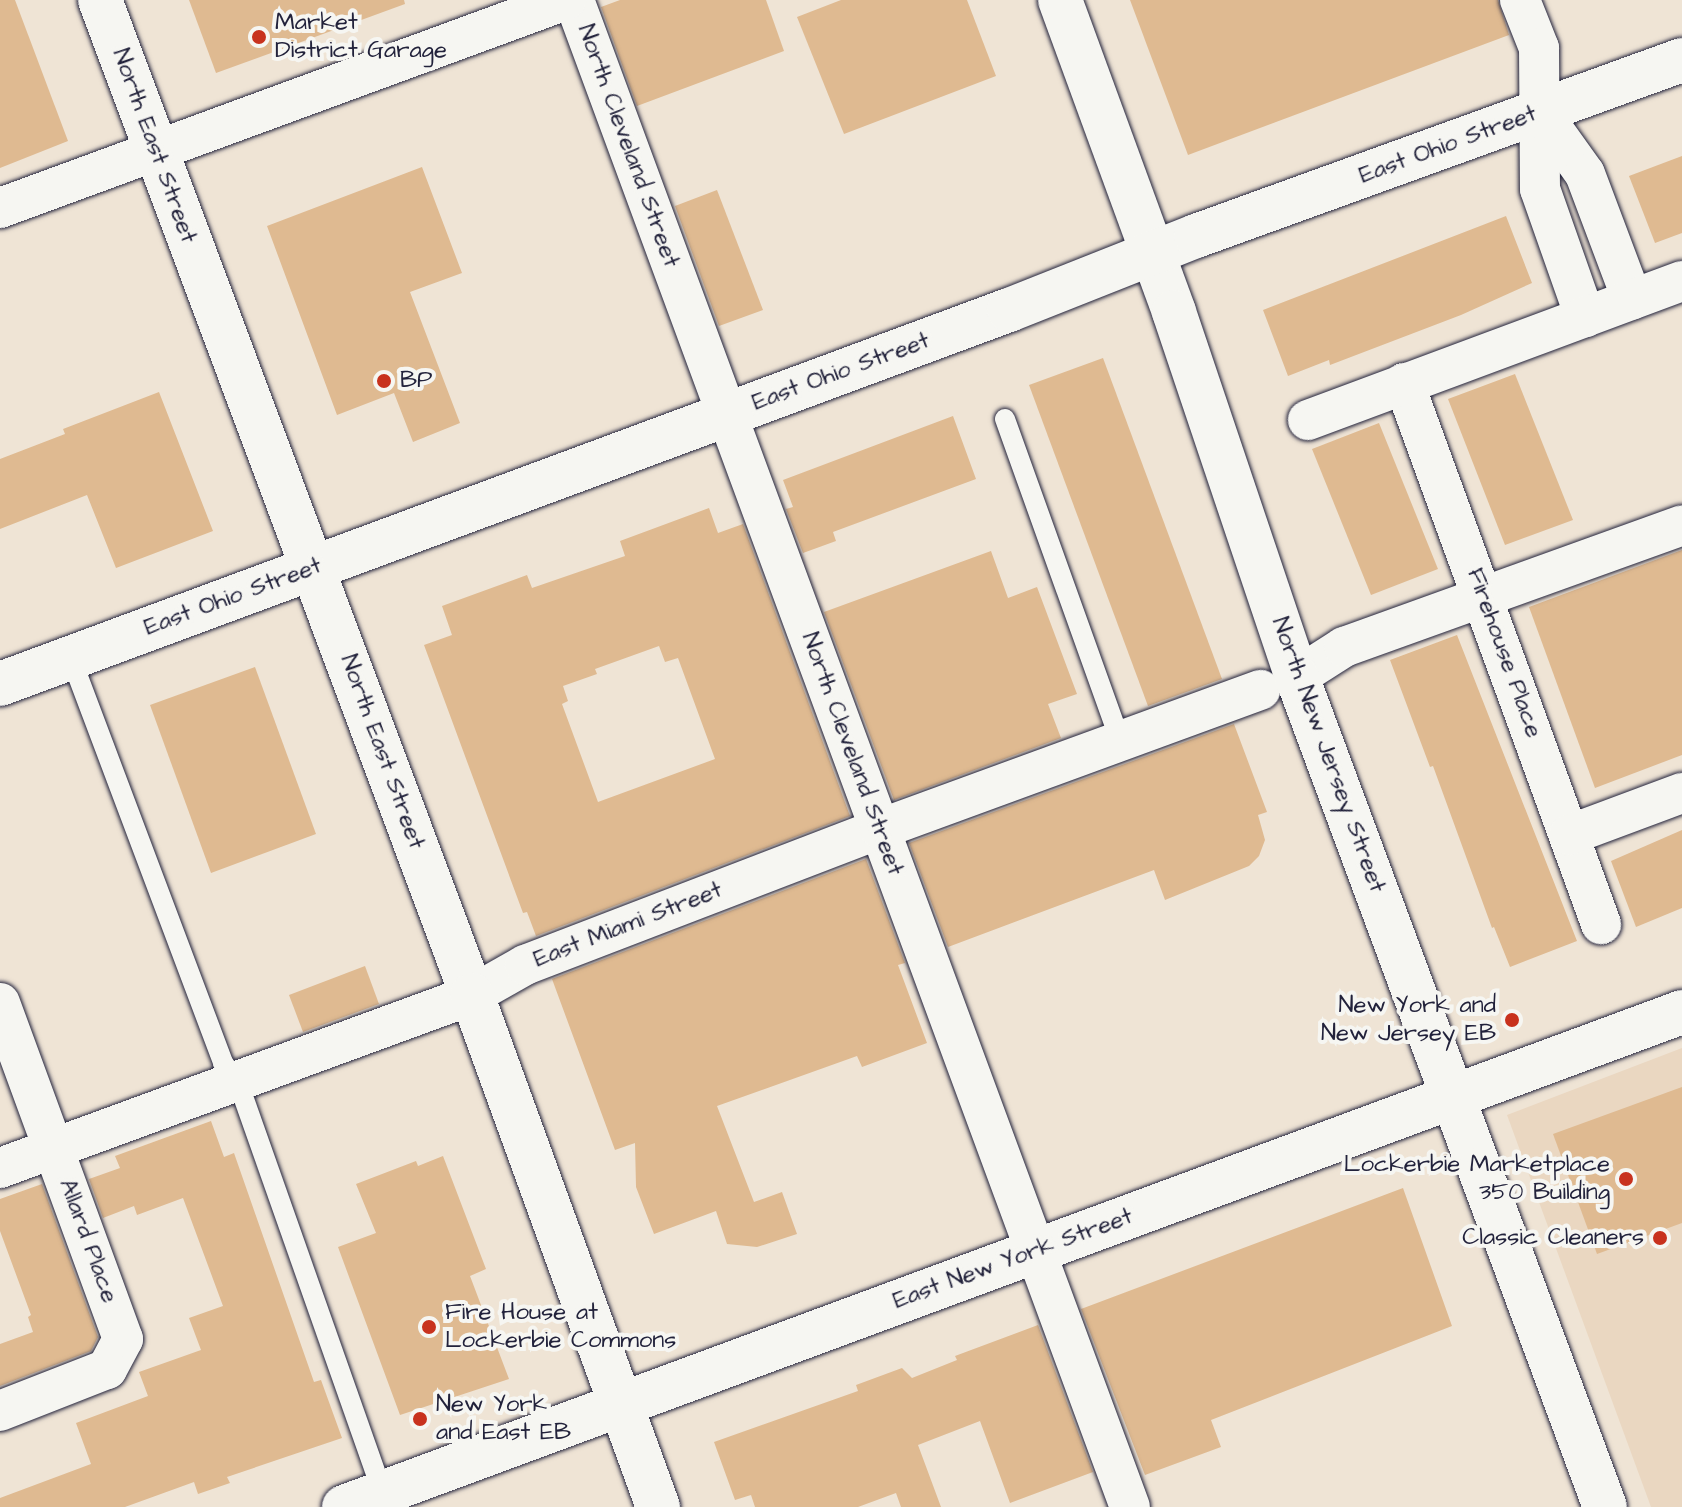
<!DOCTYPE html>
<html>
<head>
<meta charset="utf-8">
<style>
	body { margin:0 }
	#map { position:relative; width:1682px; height:1507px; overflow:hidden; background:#efe4d5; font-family:"Architects Daughter",sans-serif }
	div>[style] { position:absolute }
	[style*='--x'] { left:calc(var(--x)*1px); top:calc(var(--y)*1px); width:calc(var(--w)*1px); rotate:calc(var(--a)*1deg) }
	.built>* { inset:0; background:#ead7c1 }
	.building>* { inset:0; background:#dfba91 }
	.roads { filter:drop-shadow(0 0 2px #22223b) drop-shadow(0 0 2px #22223b) }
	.service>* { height:20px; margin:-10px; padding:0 10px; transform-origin:10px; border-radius:10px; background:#f6f6f2 }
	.minor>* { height:40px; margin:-20px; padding:0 20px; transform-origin:20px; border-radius:20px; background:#f6f6f2 }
	.secondary>* { height:44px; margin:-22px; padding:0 22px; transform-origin:22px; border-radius:22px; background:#f6f6f2 }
	.dots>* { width:22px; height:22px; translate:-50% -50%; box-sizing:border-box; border:4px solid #f6f6f2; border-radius:50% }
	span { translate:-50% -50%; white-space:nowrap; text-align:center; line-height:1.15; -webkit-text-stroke:8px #f6f6f2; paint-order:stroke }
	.poi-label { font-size:24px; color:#22223b }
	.left { translate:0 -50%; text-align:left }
	.right { translate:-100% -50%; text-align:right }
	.street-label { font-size:24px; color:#22223b }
</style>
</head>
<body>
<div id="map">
	<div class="built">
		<i style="clip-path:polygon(1682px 1048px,1682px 1507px,1651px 1507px,1507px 1115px)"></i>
	</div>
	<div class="building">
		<i style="clip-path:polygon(0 0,15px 0,68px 141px,0 168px)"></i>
		<i style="clip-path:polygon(189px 0,404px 0,405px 4px,216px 73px)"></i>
		<i style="clip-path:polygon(620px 0,766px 0,784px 51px,637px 106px,601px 7px)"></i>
		<i style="clip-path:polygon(841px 0,967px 0,996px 76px,844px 134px,797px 17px)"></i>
		<i style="clip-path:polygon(1130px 0,1498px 0,1509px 35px,1188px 155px)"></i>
		<i style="clip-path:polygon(1682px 156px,1682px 233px,1655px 243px,1629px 176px)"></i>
		<i style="clip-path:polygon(422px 167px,462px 273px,410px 292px,460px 423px,413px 442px,394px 393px,337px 415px,267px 226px)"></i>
		<i style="clip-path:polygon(717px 190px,763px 310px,719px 326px,675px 206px)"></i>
		<i style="clip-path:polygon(1506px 216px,1532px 283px,1461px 315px,1330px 365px,1329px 360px,1288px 376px,1263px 310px)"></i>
		<i style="clip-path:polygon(1103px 358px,1222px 679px,1148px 706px,1029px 385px)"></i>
		<i style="clip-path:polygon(1515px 374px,1573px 520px,1505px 545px,1448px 399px)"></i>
		<i style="clip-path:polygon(159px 392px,213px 531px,116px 568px,87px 495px,0 529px,0 459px,65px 434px,63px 429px)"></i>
		<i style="clip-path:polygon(953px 416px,976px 479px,833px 532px,836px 541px,803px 553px,786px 509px,793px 507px,783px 480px)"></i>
		<i style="clip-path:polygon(1379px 423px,1438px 569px,1371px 595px,1312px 449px)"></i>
		<i style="clip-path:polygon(evenodd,709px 508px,718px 533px,743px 524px,850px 816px,536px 936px,527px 912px,523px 913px,424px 645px,452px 635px,442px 606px,527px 575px,532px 588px,625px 556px,620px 541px,709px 508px,659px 646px,665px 662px,678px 658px,715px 759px,598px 802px,562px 704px,568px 701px,563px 686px,597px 674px,595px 669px,659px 646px)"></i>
		<i style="clip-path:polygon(1682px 550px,1682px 755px,1595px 788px,1529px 607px)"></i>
		<i style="clip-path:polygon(991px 551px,1008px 598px,1037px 587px,1077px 694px,1048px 704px,1061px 738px,894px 800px,824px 612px)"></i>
		<i style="clip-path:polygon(1457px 635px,1577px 941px,1510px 967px,1494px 927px,1492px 928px,1433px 766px,1430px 767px,1390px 660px)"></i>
		<i style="clip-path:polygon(255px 667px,316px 834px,211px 873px,150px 705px)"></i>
		<i style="clip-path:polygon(1234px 724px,1267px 812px,1258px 815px,1265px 840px,1259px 856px,1249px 866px,1165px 900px,1154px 870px,948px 947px,909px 843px)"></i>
		<i style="clip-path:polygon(1682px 830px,1682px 908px,1636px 927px,1611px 861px)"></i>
		<i style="clip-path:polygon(866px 859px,905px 963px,898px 965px,927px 1043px,862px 1067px,857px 1056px,717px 1106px,754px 1202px,782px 1192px,797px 1234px,757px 1247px,727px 1244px,716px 1211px,654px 1234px,636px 1187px,635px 1143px,615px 1150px,552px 979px)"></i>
		<i style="clip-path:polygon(365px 966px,379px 1004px,303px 1032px,289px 995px)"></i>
		<i style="clip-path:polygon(1682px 1087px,1682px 1223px,1597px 1254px,1553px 1134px)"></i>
		<i style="clip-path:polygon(211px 1121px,224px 1157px,234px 1153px,314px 1382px,321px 1380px,342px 1438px,227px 1477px,230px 1483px,198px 1494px,194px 1482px,125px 1507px,0 1507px,0 1498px,91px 1464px,76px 1423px,148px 1396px,139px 1372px,201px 1350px,189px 1318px,223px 1306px,183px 1198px,137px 1215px,134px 1206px,103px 1218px,89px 1179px,120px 1168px,115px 1156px)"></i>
		<i style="clip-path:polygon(443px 1156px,486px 1269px,470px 1276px,509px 1379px,400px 1415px,338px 1247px,376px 1233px,356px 1184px,416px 1161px,418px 1166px)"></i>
		<i style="clip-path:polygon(42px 1184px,98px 1337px,91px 1351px,0 1386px,0 1344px,33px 1332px,28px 1317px,31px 1315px,0 1231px,0 1199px)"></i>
		<i style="clip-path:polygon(1403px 1188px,1452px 1326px,1211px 1420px,1221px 1447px,1145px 1475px,1081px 1309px)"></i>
		<i style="clip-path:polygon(1038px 1325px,1093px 1472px,1010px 1503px,980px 1421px,918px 1445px,941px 1507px,901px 1507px,896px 1493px,858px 1507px,755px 1507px,751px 1495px,735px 1500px,714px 1442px,858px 1391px,856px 1385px,902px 1368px,912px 1378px,957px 1360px,955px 1356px)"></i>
	</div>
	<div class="roads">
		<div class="service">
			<i style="--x:1005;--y:419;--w:342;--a:70.3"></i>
			<i style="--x:71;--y:658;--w:433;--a:69.4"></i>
			<i style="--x:223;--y:1063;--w:24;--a:52"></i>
			<i style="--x:238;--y:1082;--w:436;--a:70.6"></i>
		</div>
		<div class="minor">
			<i style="--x:574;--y:0;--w:1606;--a:69.75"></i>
			<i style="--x:1520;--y:0;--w:52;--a:68.4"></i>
			<i style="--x:1539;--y:48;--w:141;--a:89.6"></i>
			<i style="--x:1540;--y:189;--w:136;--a:70.6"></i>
			<i style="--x:1540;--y:111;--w:77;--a:54.5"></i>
			<i style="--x:1585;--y:174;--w:134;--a:69.4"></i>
			<i style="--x:0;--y:208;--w:603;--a:-20.18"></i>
			<i style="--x:1404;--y:383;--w:576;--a:69.99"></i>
			<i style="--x:1308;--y:420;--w:399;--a:-20.4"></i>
			<i style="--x:1297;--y:677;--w:56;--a:-32.6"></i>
			<i style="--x:1344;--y:647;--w:359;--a:-19.8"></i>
			<i style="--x:1569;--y:835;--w:121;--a:-20.4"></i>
			<i style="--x:0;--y:1003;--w:358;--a:69.9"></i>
			<i style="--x:123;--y:1339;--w:34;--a:118"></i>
			<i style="--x:107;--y:1369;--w:115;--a:158.6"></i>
			<i style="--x:0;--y:1168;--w:503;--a:-20.13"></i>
			<i style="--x:472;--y:995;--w:61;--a:-29.5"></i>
			<i style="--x:525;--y:965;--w:380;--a:-21"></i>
			<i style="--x:880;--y:829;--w:405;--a:-20.1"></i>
		</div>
		<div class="secondary">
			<i style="--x:100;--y:0;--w:1062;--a:69.5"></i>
			<i style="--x:472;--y:995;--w:545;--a:70.03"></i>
			<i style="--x:1060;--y:0;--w:332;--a:69.9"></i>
			<i style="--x:1174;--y:312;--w:385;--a:71.4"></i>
			<i style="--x:1297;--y:677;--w:885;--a:69.64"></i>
			<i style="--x:0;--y:684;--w:1076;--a:-20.34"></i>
			<i style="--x:1009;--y:310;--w:201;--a:-21.6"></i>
			<i style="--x:1196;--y:236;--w:517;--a:-19.91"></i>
			<i style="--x:344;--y:1507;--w:1427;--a:-20.3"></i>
		</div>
	</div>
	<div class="dots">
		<i style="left:259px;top:37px;background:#c8321e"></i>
		<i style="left:384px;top:381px;background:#c8321e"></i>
		<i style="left:1512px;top:1020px;background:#c8321e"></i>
		<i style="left:1626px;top:1179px;background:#c8321e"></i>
		<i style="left:1660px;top:1238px;background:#c8321e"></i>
		<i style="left:429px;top:1327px;background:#c8321e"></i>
		<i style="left:420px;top:1419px;background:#c8321e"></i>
	</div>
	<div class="poi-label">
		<span class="left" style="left:275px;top:37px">Market<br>District Garage</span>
		<span class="left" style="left:400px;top:381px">BP</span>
		<span class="right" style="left:1496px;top:1020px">New York and<br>New Jersey EB</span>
		<span class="right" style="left:1610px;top:1179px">Lockerbie Marketplace<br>350 Building</span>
		<span class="right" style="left:1644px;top:1238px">Classic Cleaners</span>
		<span class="left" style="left:445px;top:1327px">Fire House at<br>Lockerbie Commons</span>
		<span class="left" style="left:436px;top:1419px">New York<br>and East EB</span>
	</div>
	<div class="street-label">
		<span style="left:1448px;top:145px;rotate:-20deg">East Ohio Street</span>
		<span style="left:154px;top:146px;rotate:70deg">North East Street</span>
		<span style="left:628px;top:146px;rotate:70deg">North Cleveland Street</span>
		<span style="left:841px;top:372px;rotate:-20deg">East Ohio Street</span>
		<span style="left:233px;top:597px;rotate:-20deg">East Ohio Street</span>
		<span style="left:1504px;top:653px;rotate:70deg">Firehouse Place</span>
		<span style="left:382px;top:752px;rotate:70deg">North East Street</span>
		<span style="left:852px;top:754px;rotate:70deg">North Cleveland Street</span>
		<span style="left:1328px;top:755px;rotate:70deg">North New Jersey Street</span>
		<span style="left:628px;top:925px;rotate:-21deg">East Miami Street</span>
		<span style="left:88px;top:1241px;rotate:70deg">Allard Place</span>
		<span style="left:1013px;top:1259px;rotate:-20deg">East New York Street</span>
	</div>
</div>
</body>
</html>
